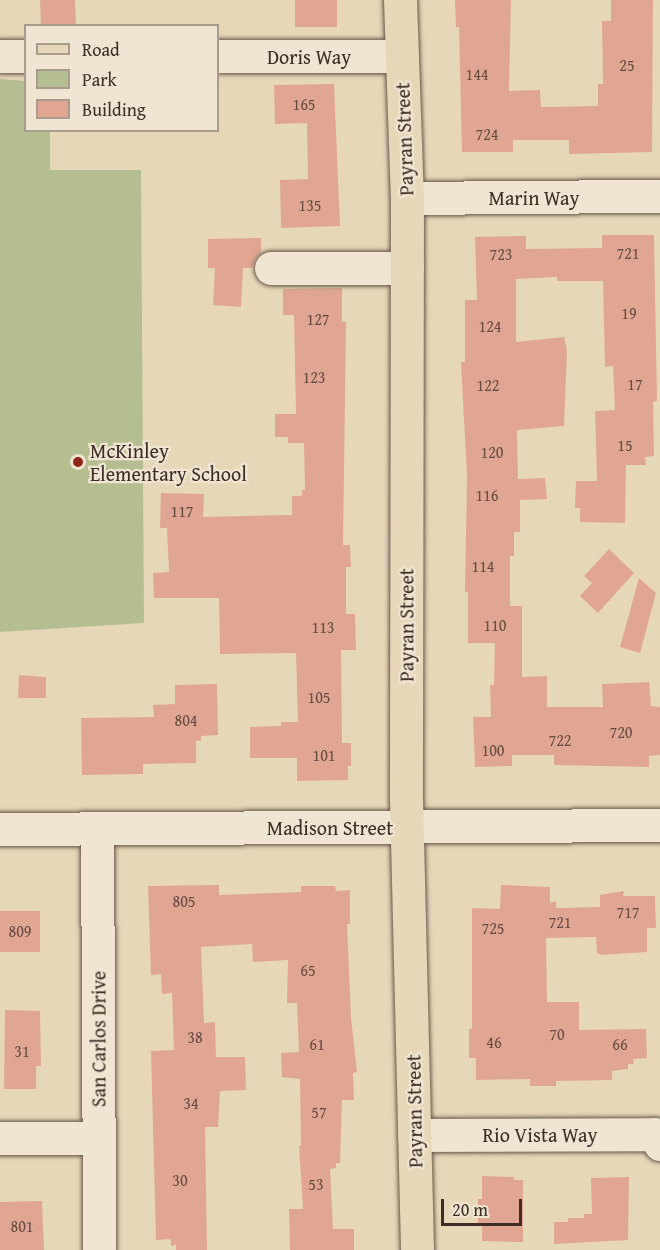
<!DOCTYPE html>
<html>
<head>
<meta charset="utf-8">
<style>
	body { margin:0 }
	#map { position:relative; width:660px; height:1250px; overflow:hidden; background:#e7d7b9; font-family:"Gentium Book Plus",serif }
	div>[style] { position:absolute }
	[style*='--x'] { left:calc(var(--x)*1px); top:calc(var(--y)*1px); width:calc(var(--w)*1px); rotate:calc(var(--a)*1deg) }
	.green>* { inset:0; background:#b5be90 }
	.building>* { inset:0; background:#e0a693 }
	.roads { filter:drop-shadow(0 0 2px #69584a) drop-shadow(0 0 2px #69584a) }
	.minor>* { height:33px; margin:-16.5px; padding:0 16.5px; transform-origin:16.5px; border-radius:16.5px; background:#efe5d2 }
	.major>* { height:33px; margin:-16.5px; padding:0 16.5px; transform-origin:16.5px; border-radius:16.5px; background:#e7d7b9 }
	.dots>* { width:16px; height:16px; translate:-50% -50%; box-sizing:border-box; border:3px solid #efe5d2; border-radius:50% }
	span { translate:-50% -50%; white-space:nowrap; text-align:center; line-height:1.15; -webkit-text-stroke:4.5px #efe5d2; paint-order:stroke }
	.number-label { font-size:16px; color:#674b40 }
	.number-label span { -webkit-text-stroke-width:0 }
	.street-label { font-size:20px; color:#3f2d25 }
	.poi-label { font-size:20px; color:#3f2d25 }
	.left { translate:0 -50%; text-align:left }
	.legend { position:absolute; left:24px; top:24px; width:195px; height:108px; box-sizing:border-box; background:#efe5d2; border:2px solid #a99b8d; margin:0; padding:8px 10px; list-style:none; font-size:18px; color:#3f2d25 }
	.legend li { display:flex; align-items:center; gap:12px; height:30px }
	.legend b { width:30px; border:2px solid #a99b8d }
	.scale { position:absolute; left:441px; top:1199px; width:81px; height:27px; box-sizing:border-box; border:3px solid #3f2d25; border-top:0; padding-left:8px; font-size:18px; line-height:21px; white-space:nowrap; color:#3f2d25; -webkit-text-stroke:4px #efe5d2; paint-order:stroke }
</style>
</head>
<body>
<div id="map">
	<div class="green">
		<i style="clip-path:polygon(0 79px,25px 81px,26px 130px,50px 131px,50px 170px,141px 170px,144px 623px,0 632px)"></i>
	</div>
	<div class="building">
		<i style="clip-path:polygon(40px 0,75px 0,76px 26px,41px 26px)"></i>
		<i style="clip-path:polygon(295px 0,337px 0,337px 27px,295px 27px)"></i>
		<i style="clip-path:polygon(455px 0,511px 0,509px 91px,540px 90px,541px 107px,545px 107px,598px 106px,598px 84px,603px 84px,602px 21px,611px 21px,611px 0,653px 0,652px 152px,569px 154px,569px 140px,513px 140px,513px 152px,462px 152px,459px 27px,456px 27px)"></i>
		<i style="clip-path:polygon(334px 84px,340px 226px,281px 228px,280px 180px,308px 179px,307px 123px,275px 124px,274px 85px)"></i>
		<i style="clip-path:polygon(602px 235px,654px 235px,657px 401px,653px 402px,654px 456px,645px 457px,646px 465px,626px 465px,625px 523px,580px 522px,580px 508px,575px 508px,576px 481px,597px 481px,595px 411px,615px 410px,613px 366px,605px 367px,603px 281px,557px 281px,557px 277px,516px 279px,516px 342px,564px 337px,567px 351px,564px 426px,517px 430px,518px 479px,545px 478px,547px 499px,520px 500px,520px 532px,514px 532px,514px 556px,510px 556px,510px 606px,522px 606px,522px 677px,547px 676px,547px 707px,603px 707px,602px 684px,649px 682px,651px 706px,660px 707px,660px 755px,649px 756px,649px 767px,554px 765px,554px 755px,512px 755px,512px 766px,475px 767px,473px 717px,491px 717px,490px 685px,494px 685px,495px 643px,468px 643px,468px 592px,465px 592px,467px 476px,461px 362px,465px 362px,465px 300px,477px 300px,475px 237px,526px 236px,526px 249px,602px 248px)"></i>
		<i style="clip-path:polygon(261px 238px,261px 252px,255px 259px,252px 268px,243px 268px,241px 307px,213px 305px,215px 268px,208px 268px,208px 239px)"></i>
		<i style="clip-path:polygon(342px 288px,342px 322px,346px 322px,343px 545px,350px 545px,351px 567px,346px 567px,346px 614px,355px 614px,356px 650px,341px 650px,342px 743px,351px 743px,351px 766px,348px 766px,348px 780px,297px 781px,297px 758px,250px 758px,250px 727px,281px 726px,281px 722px,298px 722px,296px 653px,220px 654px,219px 598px,154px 598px,153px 573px,169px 572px,167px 528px,160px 528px,161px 493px,204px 494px,203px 517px,292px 515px,292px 496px,302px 496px,302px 490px,305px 490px,304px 443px,288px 443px,288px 437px,275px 437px,275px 414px,296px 414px,294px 315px,283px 315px,283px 289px)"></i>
		<i style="clip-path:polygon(609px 549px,634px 573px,598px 613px,580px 596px,592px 583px,584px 576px)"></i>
		<i style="clip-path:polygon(639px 578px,656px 593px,640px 653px,620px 647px)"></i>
		<i style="clip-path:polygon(19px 675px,46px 677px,46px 698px,18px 698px)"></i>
		<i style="clip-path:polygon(217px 684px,218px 735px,201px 736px,201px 741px,196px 741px,196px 763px,143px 764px,143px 774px,82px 775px,81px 718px,154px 717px,153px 705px,175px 704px,175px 685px)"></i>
		<i style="clip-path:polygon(219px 885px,219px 895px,301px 892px,301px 886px,335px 886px,336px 891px,350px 890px,350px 924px,347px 924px,351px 1017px,357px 1072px,353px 1073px,354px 1100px,342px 1100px,340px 1163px,336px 1163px,336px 1168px,330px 1169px,333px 1229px,354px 1229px,354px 1250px,290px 1250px,289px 1209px,303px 1209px,299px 1146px,301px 1146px,300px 1079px,282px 1077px,281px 1053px,299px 1052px,297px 1003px,287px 1003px,288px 960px,253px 962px,252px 944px,201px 947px,204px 1023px,215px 1022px,216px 1057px,245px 1057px,246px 1090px,220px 1091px,218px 1127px,205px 1127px,207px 1250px,176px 1250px,176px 1245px,171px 1246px,171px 1239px,156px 1240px,151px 1051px,174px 1050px,172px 993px,162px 994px,161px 974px,151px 975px,148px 886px)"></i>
		<i style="clip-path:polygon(501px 885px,550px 887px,550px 903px,556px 901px,556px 908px,600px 907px,600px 895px,624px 891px,623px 896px,655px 896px,656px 928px,647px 928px,647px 952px,601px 955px,597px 953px,596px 937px,546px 938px,547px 1002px,579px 1002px,579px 1030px,646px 1029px,647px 1058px,633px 1059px,634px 1064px,628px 1064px,628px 1069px,612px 1071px,612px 1080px,556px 1081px,556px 1086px,530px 1086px,530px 1079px,476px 1080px,476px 1058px,469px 1058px,469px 1029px,472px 1029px,472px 908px,500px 909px)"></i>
		<i style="clip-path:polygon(0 911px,40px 911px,40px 952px,0 952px)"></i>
		<i style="clip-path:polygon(5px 1010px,40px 1011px,41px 1066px,36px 1066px,36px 1089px,4px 1089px)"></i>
		<i style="clip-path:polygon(482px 1176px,514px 1177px,514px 1180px,523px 1180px,523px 1242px,482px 1241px,482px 1225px,478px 1225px,478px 1199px,482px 1199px)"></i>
		<i style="clip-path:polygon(629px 1177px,628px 1240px,554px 1244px,554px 1222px,568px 1222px,568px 1218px,584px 1218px,584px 1214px,592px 1214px,591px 1178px)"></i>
		<i style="clip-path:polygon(42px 1201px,44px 1250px,0 1250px,0 1202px)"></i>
	</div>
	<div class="roads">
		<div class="minor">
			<i style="--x:0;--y:56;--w:26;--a:0"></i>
			<i style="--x:218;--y:56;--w:183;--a:0"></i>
			<i style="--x:407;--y:198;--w:253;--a:-0.5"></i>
			<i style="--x:271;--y:268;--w:136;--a:0"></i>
			<i style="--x:97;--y:828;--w:422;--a:89.7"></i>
			<i style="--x:0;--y:829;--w:660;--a:-0.35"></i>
			<i style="--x:414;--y:1135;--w:240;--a:-0.2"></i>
			<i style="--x:654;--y:1134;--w:12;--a:59"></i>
			<i style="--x:0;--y:1138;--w:98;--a:0"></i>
		</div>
		<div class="major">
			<i style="--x:400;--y:0;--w:198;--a:88"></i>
			<i style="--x:407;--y:198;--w:600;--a:90.1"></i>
			<i style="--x:406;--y:798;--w:452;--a:88.6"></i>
		</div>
	</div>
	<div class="dots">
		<i style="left:78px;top:462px;background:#8f2418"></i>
	</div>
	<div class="number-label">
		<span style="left:627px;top:65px">25</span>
		<span style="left:477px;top:74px">144</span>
		<span style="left:304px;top:104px">165</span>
		<span style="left:487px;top:134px">724</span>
		<span style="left:310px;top:205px">135</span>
		<span style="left:628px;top:253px">721</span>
		<span style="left:501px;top:254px">723</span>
		<span style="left:629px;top:313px">19</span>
		<span style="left:318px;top:319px">127</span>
		<span style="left:490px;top:326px">124</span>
		<span style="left:314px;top:377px">123</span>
		<span style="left:635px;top:384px">17</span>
		<span style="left:488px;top:385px">122</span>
		<span style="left:625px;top:445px">15</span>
		<span style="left:492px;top:452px">120</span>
		<span style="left:487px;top:495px">116</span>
		<span style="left:182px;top:511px">117</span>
		<span style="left:483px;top:566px">114</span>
		<span style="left:495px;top:625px">110</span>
		<span style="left:323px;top:627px">113</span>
		<span style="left:319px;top:697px">105</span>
		<span style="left:186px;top:720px">804</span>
		<span style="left:621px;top:732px">720</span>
		<span style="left:560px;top:740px">722</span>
		<span style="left:493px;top:750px">100</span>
		<span style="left:324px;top:755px">101</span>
		<span style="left:184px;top:901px">805</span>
		<span style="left:628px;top:912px">717</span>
		<span style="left:560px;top:922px">721</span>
		<span style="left:493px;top:928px">725</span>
		<span style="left:20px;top:931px">809</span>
		<span style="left:308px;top:970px">65</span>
		<span style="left:557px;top:1034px">70</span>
		<span style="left:195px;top:1037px">38</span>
		<span style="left:494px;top:1042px">46</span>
		<span style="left:317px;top:1044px">61</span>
		<span style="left:620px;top:1044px">66</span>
		<span style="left:22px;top:1051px">31</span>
		<span style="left:191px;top:1103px">34</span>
		<span style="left:319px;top:1112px">57</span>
		<span style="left:180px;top:1180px">30</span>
		<span style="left:316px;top:1184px">53</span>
		<span style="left:22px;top:1226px">801</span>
	</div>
	<div class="street-label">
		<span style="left:309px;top:56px">Doris Way</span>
		<span style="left:404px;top:139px;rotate:-92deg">Payran Street</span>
		<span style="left:534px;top:197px">Marin Way</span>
		<span style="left:406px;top:625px;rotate:-90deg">Payran Street</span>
		<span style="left:330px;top:827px">Madison Street</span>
		<span style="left:98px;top:1039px;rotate:-90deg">San Carlos Drive</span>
		<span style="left:414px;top:1111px;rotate:-91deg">Payran Street</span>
		<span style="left:540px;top:1134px">Rio Vista Way</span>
	</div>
	<div class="poi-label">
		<span class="left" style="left:90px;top:462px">McKinley<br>Elementary School</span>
	</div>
	<ul class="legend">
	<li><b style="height:8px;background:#e7d7b9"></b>Road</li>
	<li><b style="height:16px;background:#b5be90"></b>Park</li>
	<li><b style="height:16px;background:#e0a693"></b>Building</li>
	</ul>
	<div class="scale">20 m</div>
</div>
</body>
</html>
